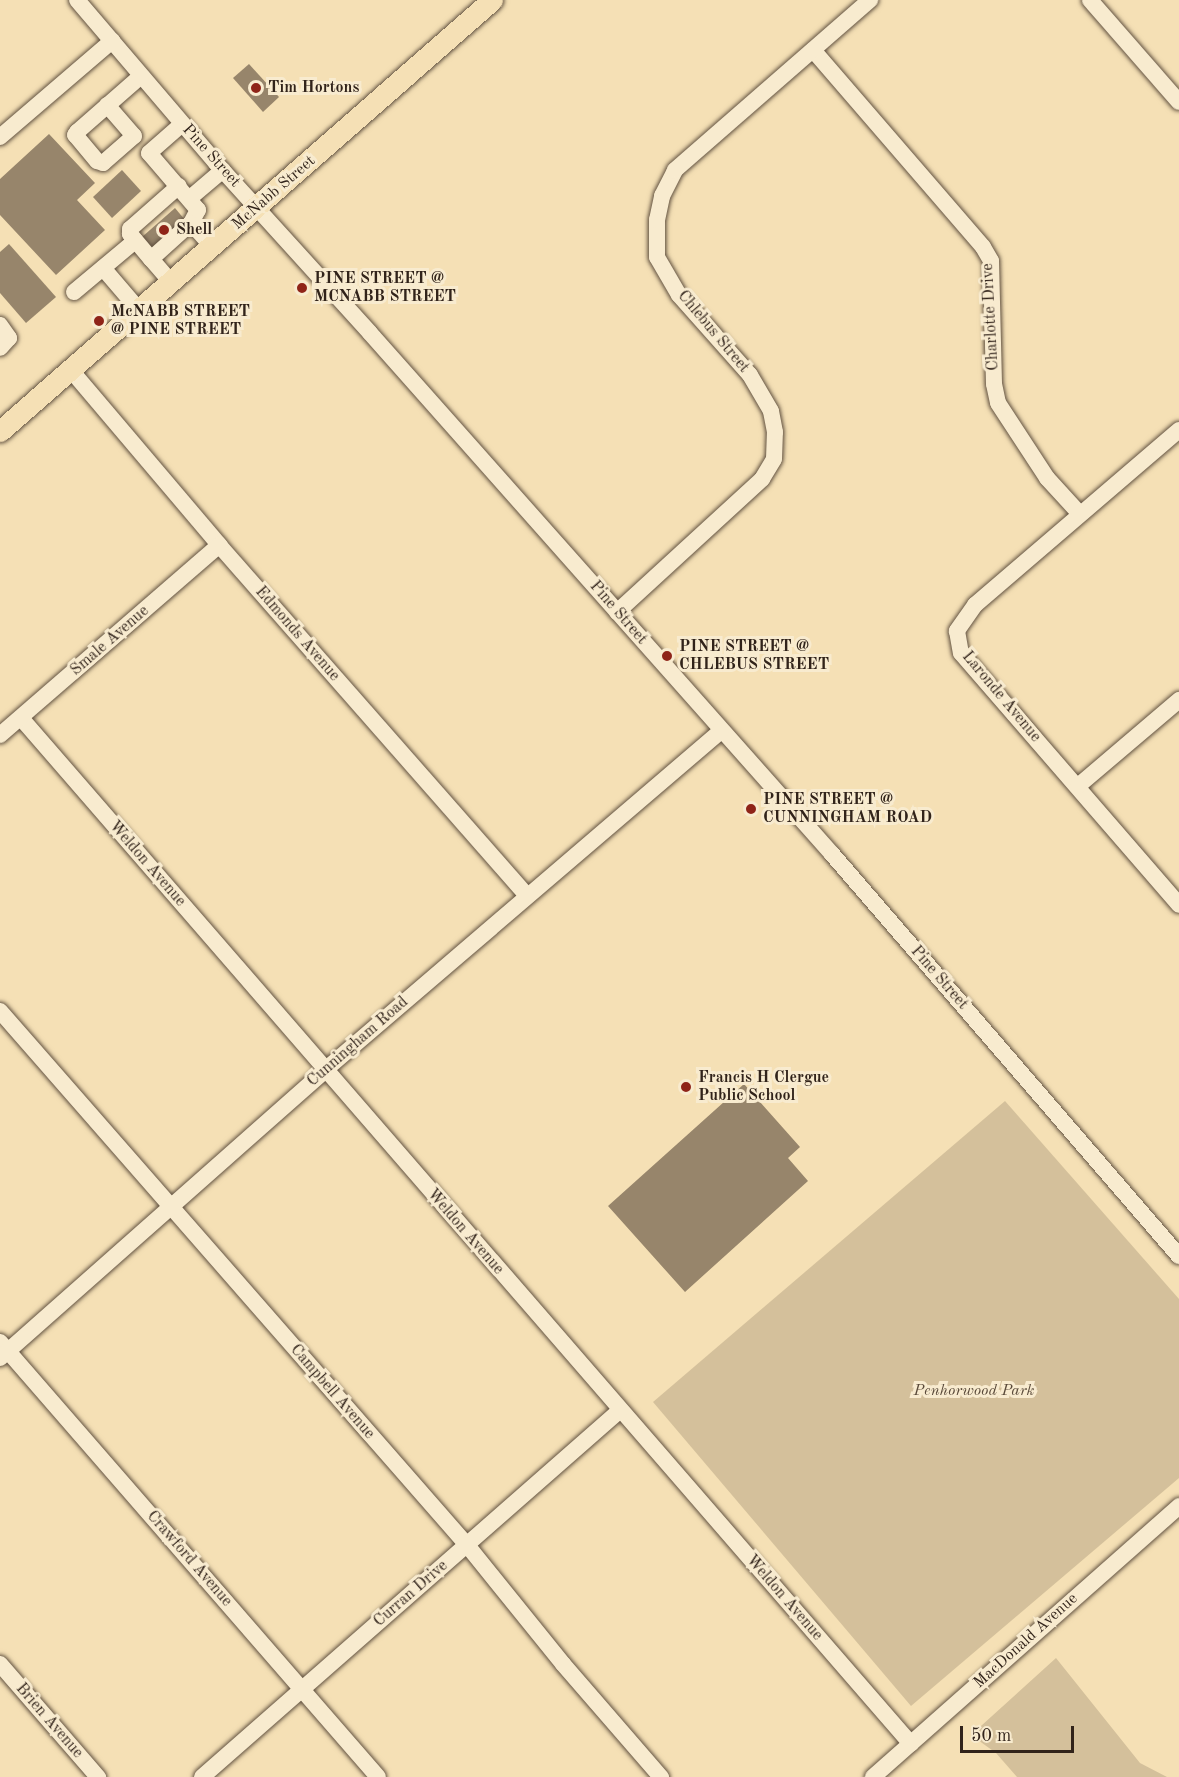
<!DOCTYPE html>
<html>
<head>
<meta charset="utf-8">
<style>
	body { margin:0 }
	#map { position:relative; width:1179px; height:1777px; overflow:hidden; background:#f5e0b5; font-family:"Old Standard TT",serif }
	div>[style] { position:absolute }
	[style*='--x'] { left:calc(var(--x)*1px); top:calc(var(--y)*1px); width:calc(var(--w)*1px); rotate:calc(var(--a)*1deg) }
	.green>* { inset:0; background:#d4c09b }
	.building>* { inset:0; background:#97856b }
	.roads { filter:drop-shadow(0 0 2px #625241) drop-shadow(0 0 2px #625241) }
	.minor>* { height:16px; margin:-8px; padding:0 8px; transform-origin:8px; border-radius:8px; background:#f8ebcf }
	.major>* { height:21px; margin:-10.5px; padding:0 10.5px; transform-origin:10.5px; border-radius:10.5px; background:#f5e0b5 }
	.dots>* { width:16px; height:16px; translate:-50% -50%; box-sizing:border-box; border:3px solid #f8ebcf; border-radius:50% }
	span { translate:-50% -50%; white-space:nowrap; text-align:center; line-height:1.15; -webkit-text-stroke:6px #f8ebcf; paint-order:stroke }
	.poi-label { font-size:16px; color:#31231a; font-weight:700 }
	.left { translate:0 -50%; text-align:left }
	.street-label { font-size:16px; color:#31231a }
	.park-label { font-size:16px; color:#5a4a3a; font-style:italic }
	.scale { position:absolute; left:960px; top:1726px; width:114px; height:27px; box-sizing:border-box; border:3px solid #31231a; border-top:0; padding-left:8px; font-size:18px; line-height:21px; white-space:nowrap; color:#31231a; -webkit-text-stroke:4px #f8ebcf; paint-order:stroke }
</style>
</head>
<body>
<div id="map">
	<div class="green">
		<i style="clip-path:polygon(1005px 1101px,1179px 1299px,1179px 1478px,911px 1706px,653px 1402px)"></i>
		<i style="clip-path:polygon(1056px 1658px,1140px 1763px,1167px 1777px,1017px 1777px,996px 1753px,971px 1735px)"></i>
	</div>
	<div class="building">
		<i style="clip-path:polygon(249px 64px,279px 97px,263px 112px,233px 78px)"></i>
		<i style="clip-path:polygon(49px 134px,95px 183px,77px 200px,105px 230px,56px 275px,0 215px,0 179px)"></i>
		<i style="clip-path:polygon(122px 170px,141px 191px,112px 218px,93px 197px)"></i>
		<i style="clip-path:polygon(175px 208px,185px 220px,153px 249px,142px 237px)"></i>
		<i style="clip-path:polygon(9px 244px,56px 297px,26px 323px,0 293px,0 252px)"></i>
		<i style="clip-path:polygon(744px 1084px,800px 1147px,788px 1158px,808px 1181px,685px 1292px,608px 1206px)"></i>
	</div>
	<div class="roads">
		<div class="minor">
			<i style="--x:77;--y:0;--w:214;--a:49.5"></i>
			<i style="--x:216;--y:163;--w:229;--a:47.8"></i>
			<i style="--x:370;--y:333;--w:696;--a:48.43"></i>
			<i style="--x:832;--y:854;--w:531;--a:49.2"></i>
			<i style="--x:1090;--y:0;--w:135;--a:48.9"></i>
			<i style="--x:813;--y:50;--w:260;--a:49.2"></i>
			<i style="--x:983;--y:247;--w:16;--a:60"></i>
			<i style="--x:991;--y:261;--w:123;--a:88.6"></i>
			<i style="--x:994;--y:384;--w:19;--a:78"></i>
			<i style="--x:998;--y:403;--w:90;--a:56.8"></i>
			<i style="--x:1047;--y:478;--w:47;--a:47.6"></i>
			<i style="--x:107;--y:105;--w:41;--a:48.9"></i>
			<i style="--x:134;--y:136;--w:41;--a:138.9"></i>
			<i style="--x:103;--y:163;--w:6;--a:-162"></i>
			<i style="--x:97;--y:161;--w:34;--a:-130"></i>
			<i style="--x:75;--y:135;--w:4;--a:-56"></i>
			<i style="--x:77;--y:132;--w:85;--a:-41.2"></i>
			<i style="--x:0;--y:137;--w:148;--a:-40.6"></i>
			<i style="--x:190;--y:198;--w:43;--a:-40.3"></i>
			<i style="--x:191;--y:223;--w:31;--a:48"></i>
			<i style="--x:151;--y:259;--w:33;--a:-130"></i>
			<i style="--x:130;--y:234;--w:5;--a:-90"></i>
			<i style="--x:130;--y:229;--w:65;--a:-41.3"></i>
			<i style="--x:103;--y:268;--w:55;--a:49.4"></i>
			<i style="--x:171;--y:282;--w:30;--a:-131"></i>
			<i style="--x:151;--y:259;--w:54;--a:-42"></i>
			<i style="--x:191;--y:223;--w:15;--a:-62"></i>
			<i style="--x:198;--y:210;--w:75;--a:-130.7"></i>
			<i style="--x:149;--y:153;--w:44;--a:-41.3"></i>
			<i style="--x:74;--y:292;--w:80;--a:-39.9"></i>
			<i style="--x:0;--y:325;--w:16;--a:55"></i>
			<i style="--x:9;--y:338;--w:13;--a:132"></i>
			<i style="--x:70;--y:369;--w:231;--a:49.7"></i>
			<i style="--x:219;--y:545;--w:467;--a:48.7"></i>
			<i style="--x:1179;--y:430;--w:269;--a:139.4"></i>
			<i style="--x:975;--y:605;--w:32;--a:125"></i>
			<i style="--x:957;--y:631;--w:22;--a:80"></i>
			<i style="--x:961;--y:653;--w:333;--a:49.1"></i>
			<i style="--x:617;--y:612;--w:197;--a:-42.5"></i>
			<i style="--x:762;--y:479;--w:23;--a:-59"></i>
			<i style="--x:774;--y:459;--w:27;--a:-88"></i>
			<i style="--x:775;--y:432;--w:21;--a:-101"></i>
			<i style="--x:771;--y:411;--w:42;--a:-120.3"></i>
			<i style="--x:750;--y:375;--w:107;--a:-131.6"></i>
			<i style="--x:679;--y:295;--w:44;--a:-120.1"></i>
			<i style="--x:657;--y:257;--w:37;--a:-90"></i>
			<i style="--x:657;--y:220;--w:25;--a:-78"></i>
			<i style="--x:662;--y:196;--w:29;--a:-63"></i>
			<i style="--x:675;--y:170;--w:259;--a:-41.1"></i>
			<i style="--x:21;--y:718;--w:1358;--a:49.06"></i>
			<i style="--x:0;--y:735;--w:290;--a:-40.9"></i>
			<i style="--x:1078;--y:786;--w:133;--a:-40.4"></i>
			<i style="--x:0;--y:1011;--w:709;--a:48.83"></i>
			<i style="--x:467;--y:1545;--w:153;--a:51.1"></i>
			<i style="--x:563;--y:1664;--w:150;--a:49.1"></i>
			<i style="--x:0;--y:1342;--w:576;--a:49.01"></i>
			<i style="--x:0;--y:1358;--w:434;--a:-41.5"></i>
			<i style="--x:325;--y:1070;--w:521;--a:-40.57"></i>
			<i style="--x:0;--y:1664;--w:150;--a:49.1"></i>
			<i style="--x:202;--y:1777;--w:555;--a:-41.27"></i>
			<i style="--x:873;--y:1777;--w:409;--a:-41.5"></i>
		</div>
		<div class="major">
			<i style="--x:0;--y:431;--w:654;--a:-41.22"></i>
		</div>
	</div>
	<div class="dots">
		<i style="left:256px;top:88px;background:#8f2418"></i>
		<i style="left:164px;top:230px;background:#8f2418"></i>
		<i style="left:302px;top:288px;background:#8f2418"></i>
		<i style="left:99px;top:321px;background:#8f2418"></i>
		<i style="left:667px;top:656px;background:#8f2418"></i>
		<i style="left:751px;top:809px;background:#8f2418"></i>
		<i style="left:686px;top:1087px;background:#8f2418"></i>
	</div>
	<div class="poi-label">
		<span class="left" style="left:268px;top:88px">Tim Hortons</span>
		<span class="left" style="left:176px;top:230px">Shell</span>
		<span class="left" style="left:314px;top:288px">PINE STREET @<br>MCNABB STREET</span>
		<span class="left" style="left:111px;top:321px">McNABB STREET<br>@ PINE STREET</span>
		<span class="left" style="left:679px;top:656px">PINE STREET @<br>CHLEBUS STREET</span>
		<span class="left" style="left:763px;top:809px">PINE STREET @<br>CUNNINGHAM ROAD</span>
		<span class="left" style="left:698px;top:1087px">Francis H Clergue<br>Public School</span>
	</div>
	<div class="street-label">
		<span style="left:211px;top:156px;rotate:48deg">Pine Street</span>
		<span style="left:274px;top:193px;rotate:-41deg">McNabb Street</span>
		<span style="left:991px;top:317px;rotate:-93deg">Charlotte Drive</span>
		<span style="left:713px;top:332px;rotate:50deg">Chlebus Street</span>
		<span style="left:618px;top:613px;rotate:49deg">Pine Street</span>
		<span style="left:297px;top:634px;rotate:49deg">Edmonds Avenue</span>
		<span style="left:110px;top:641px;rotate:-41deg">Smale Avenue</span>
		<span style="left:1001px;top:697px;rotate:50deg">Laronde Avenue</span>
		<span style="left:147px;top:864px;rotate:49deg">Weldon Avenue</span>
		<span style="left:939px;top:978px;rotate:49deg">Pine Street</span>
		<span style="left:358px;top:1042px;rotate:-41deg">Cunningham Road</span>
		<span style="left:465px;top:1232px;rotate:49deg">Weldon Avenue</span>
		<span style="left:332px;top:1392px;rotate:49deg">Campbell Avenue</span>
		<span style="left:189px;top:1559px;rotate:49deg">Crawford Avenue</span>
		<span style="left:411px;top:1594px;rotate:-41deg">Curran Drive</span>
		<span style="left:784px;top:1598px;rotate:49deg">Weldon Avenue</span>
		<span style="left:1026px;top:1641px;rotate:-42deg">MacDonald Avenue</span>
		<span style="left:49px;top:1721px;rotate:49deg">Brien Avenue</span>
	</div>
	<div class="park-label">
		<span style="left:974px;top:1391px">Penhorwood Park</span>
	</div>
	<div class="scale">50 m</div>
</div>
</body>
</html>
